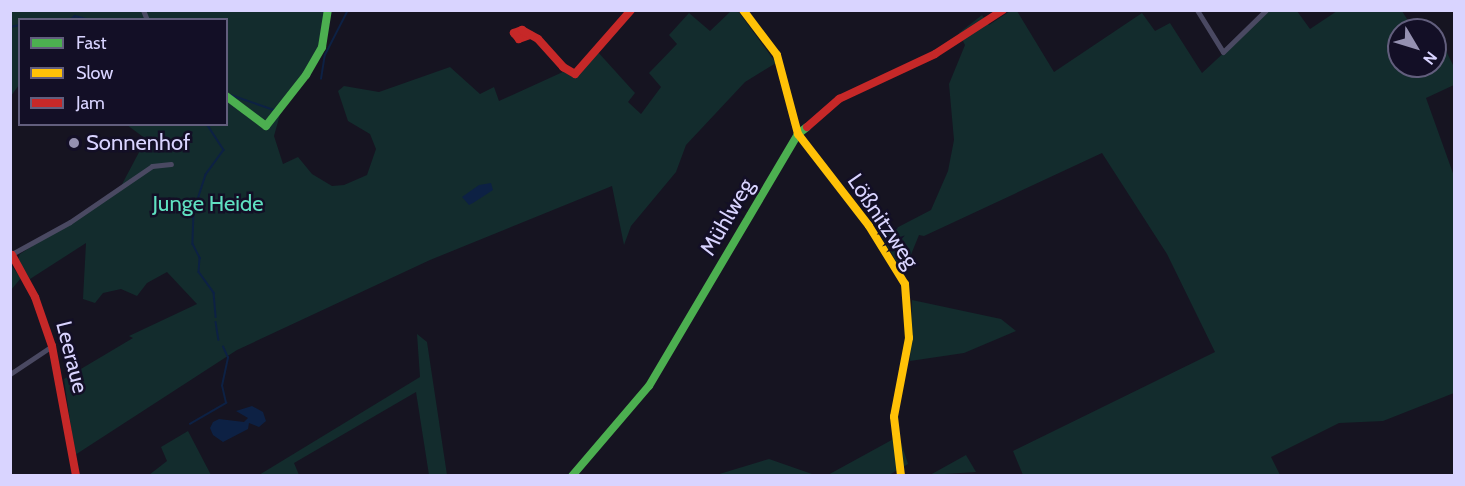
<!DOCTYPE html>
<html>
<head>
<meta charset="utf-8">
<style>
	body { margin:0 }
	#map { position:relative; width:1465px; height:486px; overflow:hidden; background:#161421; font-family:Cabin,sans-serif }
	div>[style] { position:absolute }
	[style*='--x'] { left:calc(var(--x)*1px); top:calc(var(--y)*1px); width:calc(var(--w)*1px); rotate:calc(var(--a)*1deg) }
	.green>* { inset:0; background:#132c2d }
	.water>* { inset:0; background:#0d2144 }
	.stream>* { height:1.5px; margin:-0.75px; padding:0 0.75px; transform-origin:0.75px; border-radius:0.75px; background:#0d2144 }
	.street>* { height:5px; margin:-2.5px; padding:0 2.5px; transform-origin:2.5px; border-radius:2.5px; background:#4a4962 }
	.fast>* { height:8px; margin:-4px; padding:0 4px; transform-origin:4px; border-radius:4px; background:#4caf50 }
	.slow>* { height:8px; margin:-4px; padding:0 4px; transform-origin:4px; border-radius:4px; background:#ffc107 }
	.jam>* { height:8px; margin:-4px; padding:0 4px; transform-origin:4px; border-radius:4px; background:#c62828 }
	.dots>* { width:16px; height:16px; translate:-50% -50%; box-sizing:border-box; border:3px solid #130f26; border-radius:50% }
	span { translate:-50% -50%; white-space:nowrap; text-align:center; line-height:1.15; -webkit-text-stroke:5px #130f26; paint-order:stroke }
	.poi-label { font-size:22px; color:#d9d4ff }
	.left { translate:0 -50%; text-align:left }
	.park-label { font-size:22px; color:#5fe0c0 }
	.street-label { font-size:22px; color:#d9d4ff }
	.frame { position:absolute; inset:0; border:12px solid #d9d4ff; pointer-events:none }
	.legend { position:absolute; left:18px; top:18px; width:210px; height:108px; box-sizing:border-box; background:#130f26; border:2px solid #625e7d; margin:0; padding:8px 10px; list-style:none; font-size:18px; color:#d9d4ff }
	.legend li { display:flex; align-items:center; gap:12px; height:30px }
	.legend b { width:30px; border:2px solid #625e7d }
	.north { position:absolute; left:1387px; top:18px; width:60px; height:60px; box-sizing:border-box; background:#130f26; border:2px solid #625e7d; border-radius:50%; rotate:128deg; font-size:16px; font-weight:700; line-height:24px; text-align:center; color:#d9d4ff }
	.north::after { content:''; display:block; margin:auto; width:21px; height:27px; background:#9591b1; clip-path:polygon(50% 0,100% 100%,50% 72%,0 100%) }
</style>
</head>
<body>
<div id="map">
	<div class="green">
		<i style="clip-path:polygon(11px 11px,329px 11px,326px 39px,281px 111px,274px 136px,283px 164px,298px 157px,312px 174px,332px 186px,344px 185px,367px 175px,376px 149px,370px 134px,348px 121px,338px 91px,344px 86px,379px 92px,450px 67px,480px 94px,494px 87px,499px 101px,565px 71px,576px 77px,597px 51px,635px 93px,628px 102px,641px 114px,661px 87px,649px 73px,677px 44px,669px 35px,689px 13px,710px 31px,731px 11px,738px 11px,776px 63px,745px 82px,686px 145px,676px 172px,631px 226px,624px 245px,612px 186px,430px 260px,237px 350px,75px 455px,64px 379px,133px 338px,129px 336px,197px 304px,167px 272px,147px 283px,137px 296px,121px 289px,103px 293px,95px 303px,83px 299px,86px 243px,30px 279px,18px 260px,20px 254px,119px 190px,146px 139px,127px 125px,226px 124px,226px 20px,20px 20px,19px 85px,11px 96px)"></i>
		<i style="clip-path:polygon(1010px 11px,1017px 11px,1054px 72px,1142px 13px,1155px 31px,1170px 23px,1202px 73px,1269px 11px,1297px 11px,1310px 29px,1337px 11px,1402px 11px,1414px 30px,1399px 30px,1399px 66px,1435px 66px,1435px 30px,1429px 30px,1434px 27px,1454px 67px,1454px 85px,1426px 98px,1454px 176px,1454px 393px,1383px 421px,1339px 423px,1271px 457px,1280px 475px,1023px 475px,1013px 451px,1215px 352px,1167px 254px,1102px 153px,924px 236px,919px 235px,908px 262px,899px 266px,881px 236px,931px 210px,948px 171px,954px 140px,949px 84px,965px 45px,959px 33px,982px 15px,989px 25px)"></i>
		<i style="clip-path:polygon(11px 265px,21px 278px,11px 290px)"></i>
		<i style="clip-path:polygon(912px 300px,1001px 319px,1016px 331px,964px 353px,910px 361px)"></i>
		<i style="clip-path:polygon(417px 334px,427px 342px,447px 475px,429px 475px,416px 392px,294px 463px,299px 475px,259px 475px,420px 377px)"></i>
		<i style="clip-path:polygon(188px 431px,211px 475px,149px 475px,167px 461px,161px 447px)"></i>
		<i style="clip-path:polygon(899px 436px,908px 464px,889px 475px,826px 476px)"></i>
		<i style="clip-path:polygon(966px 455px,976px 472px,930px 475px)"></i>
		<i style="clip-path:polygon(769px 459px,812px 474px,824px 475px,716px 475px)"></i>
	</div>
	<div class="water">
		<i style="clip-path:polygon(491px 183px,493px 190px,473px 203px,469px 205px,462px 197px,479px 185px)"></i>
		<i style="clip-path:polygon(252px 406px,263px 412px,266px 421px,259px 427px,249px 423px,248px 429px,223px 442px,213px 435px,210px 428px,213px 422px,219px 419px,244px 422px,248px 418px,236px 411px)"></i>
	</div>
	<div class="stream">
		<i style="--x:84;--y:11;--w:1;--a:-45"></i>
		<i style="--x:70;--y:20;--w:6;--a:-39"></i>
		<i style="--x:75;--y:16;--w:16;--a:15"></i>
		<i style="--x:10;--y:27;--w:10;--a:-11"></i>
		<i style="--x:321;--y:79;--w:24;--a:-81"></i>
		<i style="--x:325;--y:55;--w:51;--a:-62.9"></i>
		<i style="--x:231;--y:95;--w:46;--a:19.2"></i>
		<i style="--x:207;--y:124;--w:31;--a:57"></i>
		<i style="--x:224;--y:150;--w:31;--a:126"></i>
		<i style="--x:206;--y:175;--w:39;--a:108"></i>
		<i style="--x:194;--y:212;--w:32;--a:92"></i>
		<i style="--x:193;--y:244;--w:16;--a:63"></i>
		<i style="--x:200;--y:258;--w:14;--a:94"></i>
		<i style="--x:199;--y:272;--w:26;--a:54"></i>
		<i style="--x:214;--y:293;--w:24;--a:85"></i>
		<i style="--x:216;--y:322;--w:18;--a:81"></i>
		<i style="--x:190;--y:424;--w:42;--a:-30.3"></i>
		<i style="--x:226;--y:403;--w:17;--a:-103"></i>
		<i style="--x:222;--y:386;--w:29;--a:-78"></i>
		<i style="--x:228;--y:358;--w:12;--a:-114"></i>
	</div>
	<div class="street">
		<i style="--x:143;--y:10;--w:11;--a:68"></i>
		<i style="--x:1197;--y:10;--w:49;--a:58.2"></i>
		<i style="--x:1223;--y:52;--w:60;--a:-44.3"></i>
		<i style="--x:10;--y:255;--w:68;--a:-28.8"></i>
		<i style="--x:70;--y:222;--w:99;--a:-34.3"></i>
		<i style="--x:152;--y:166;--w:19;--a:-6"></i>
		<i style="--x:10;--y:374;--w:50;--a:-33.7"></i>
	</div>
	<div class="fast">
		<i style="--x:226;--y:96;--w:50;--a:36.9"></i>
		<i style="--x:266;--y:126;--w:65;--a:-51.9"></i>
		<i style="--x:306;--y:75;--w:32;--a:-60"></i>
		<i style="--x:322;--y:47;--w:37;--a:-81"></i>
		<i style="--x:572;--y:476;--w:118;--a:-49.5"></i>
		<i style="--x:649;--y:386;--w:293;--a:-59.4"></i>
		<i style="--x:798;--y:134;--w:11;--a:-38"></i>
	</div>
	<div class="slow">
		<i style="--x:743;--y:10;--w:56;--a:52.9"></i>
		<i style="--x:777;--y:55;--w:82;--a:75.1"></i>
		<i style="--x:798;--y:134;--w:116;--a:52.3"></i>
		<i style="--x:869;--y:226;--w:68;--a:58.2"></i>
		<i style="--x:905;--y:284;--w:54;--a:85.8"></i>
		<i style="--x:909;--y:338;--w:80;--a:100.8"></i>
		<i style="--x:894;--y:417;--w:59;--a:83.2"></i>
	</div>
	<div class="jam">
		<i style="--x:530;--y:35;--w:12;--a:160"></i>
		<i style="--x:519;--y:39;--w:8;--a:-130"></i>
		<i style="--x:514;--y:33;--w:9;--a:-21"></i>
		<i style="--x:522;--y:30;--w:18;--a:29"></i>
		<i style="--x:538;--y:39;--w:38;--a:48"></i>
		<i style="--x:563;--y:67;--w:14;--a:30"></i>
		<i style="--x:575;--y:74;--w:85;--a:-48.8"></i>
		<i style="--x:807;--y:127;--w:43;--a:-41.2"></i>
		<i style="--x:839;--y:99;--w:106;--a:-25.1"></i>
		<i style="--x:935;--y:54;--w:81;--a:-32.9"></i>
		<i style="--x:12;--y:255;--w:48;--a:61.3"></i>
		<i style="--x:35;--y:297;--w:52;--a:70.9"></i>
		<i style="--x:52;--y:346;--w:132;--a:79.5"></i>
	</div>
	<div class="dots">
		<i style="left:74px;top:143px;background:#9591b1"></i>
	</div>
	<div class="poi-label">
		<span class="left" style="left:86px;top:143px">Sonnenhof</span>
	</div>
	<div class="park-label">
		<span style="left:208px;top:204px">Junge Heide</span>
	</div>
	<div class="street-label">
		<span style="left:727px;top:217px;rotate:-60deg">Mühlweg</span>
		<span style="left:883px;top:221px;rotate:56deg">Lößnitzweg</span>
		<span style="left:72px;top:357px;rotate:76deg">Leeraue</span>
	</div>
	<div class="frame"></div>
	<ul class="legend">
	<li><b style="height:8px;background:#4caf50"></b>Fast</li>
	<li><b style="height:8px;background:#ffc107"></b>Slow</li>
	<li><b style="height:8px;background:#c62828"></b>Jam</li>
	</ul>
	<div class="north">N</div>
</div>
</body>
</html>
